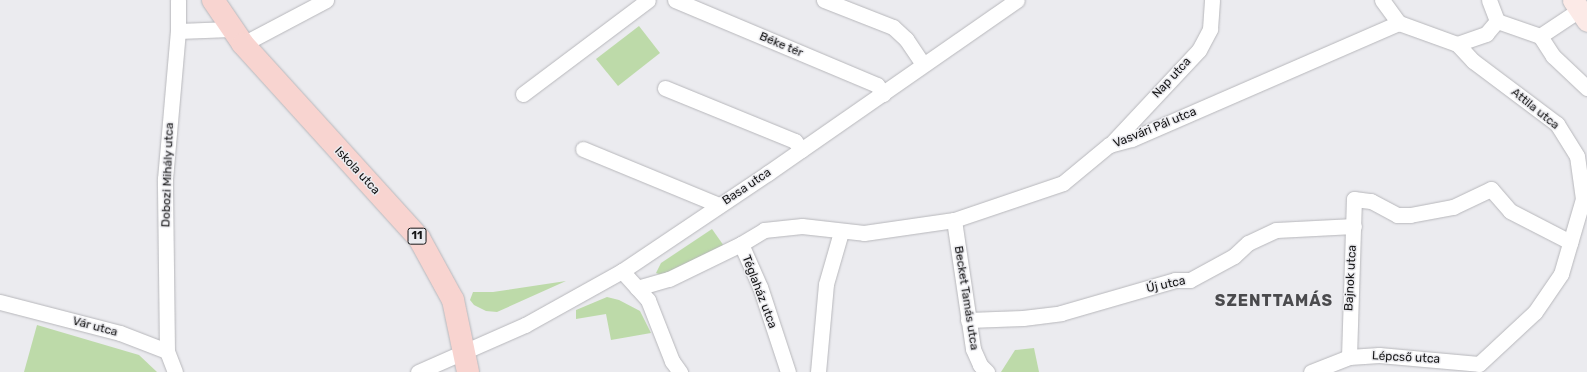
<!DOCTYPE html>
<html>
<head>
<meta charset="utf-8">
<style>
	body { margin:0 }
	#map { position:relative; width:1587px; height:372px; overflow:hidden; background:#ebebef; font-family:Rubik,sans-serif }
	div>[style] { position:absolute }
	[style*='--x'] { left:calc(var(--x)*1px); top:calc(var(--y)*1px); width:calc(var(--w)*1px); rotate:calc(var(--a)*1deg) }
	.green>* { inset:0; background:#bddaa9 }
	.roads { filter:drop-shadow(0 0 1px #b7b7bb) drop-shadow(0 0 1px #b7b7bb) }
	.street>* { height:15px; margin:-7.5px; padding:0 7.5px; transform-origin:7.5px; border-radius:7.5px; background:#fff }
	.secondary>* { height:21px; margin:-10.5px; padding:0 10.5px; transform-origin:10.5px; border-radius:10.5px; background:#fceae7 }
	.primary>* { height:22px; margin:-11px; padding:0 11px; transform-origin:11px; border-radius:11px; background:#f8d4d0 }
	span { translate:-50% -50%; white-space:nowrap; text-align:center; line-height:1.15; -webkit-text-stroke:3px #ebebef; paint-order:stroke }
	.shield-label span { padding:1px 3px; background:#ebebef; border:1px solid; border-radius:3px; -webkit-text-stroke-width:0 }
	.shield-label { font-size:11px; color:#161617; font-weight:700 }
	.street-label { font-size:12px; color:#161617 }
	.district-label { font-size:16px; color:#4a4a4d; font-weight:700; letter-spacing:1px }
</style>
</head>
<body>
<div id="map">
	<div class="green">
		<i style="clip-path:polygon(639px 26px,660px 53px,618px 86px,596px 59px)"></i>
		<i style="clip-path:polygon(712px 229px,724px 246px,664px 276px,656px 273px,661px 263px)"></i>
		<i style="clip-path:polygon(566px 281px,497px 312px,486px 311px,474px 305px,470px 300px,473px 292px,493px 292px)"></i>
		<i style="clip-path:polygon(607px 297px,619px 300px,640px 311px,651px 333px,611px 340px,606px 314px,576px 319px,576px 310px)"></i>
		<i style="clip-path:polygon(37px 325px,139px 355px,157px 372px,24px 372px)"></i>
		<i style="clip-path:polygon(1034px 348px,1039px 372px,1001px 372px,1015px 350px)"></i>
	</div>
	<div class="roads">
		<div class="street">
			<i style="--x:675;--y:0;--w:219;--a:22.8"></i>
			<i style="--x:877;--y:85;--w:11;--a:56"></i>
			<i style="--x:824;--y:0;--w:74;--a:21.4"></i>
			<i style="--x:893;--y:27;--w:18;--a:43"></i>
			<i style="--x:906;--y:39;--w:30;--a:56"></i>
			<i style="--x:1382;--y:0;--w:29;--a:54"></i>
			<i style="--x:1489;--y:0;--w:22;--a:69"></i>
			<i style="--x:1497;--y:21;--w:46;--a:19.2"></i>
			<i style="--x:1540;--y:36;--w:24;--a:57"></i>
			<i style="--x:1553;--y:56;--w:47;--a:43.3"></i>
			<i style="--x:178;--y:31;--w:53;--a:-2.2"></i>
			<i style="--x:1540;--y:36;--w:47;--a:-33.7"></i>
			<i style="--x:243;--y:44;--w:94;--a:-27.9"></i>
			<i style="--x:1457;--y:44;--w:31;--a:-19"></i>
			<i style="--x:1486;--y:34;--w:17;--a:-50"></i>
			<i style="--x:665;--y:88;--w:140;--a:22.2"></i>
			<i style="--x:795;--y:141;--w:11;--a:56"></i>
			<i style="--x:523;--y:94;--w:156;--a:-36.9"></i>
			<i style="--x:1110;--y:145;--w:130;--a:-46.9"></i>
			<i style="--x:1199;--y:50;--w:24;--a:-62"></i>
			<i style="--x:1210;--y:29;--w:29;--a:-86"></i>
			<i style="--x:583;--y:149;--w:147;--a:22.4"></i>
			<i style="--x:954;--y:220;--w:130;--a:81.6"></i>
			<i style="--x:973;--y:349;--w:17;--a:66"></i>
			<i style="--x:980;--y:365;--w:10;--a:45"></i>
			<i style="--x:622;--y:271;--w:39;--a:48"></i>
			<i style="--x:648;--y:300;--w:66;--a:68.5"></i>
			<i style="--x:672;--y:361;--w:14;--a:54"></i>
			<i style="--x:637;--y:288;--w:33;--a:-16"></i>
			<i style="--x:669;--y:279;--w:80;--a:-25.9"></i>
			<i style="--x:0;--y:302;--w:124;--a:14.5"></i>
			<i style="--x:120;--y:333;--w:50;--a:21"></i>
			<i style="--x:968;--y:320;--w:55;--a:-2.1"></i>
			<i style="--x:1023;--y:318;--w:38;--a:-7"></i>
			<i style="--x:1061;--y:313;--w:119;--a:-16.1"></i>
			<i style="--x:1175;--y:280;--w:15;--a:0"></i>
			<i style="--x:1190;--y:280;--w:50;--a:-28.6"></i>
			<i style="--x:1234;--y:256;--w:19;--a:-43"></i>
			<i style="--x:1248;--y:243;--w:31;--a:-25"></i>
			<i style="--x:1276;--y:230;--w:78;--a:-2.9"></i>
			<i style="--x:1349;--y:357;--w:158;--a:-88.2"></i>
			<i style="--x:1354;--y:199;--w:17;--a:7"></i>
			<i style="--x:1371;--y:201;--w:30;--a:28"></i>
			<i style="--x:1397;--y:215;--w:13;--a:0"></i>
			<i style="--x:1410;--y:215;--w:44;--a:-10.5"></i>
			<i style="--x:1453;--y:207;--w:42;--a:-25.3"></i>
			<i style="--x:1491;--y:189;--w:29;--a:49"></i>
			<i style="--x:1510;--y:211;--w:68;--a:27.3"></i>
			<i style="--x:175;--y:372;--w:22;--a:-111"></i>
			<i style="--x:167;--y:351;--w:172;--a:-90.7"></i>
			<i style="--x:165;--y:179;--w:149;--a:-85"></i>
			<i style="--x:178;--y:31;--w:31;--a:-90"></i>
			<i style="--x:418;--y:372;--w:117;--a:-23.7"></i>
			<i style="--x:525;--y:325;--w:111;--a:-29.1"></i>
			<i style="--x:622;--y:271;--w:176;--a:-33.9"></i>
			<i style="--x:768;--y:173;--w:303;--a:-34.8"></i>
			<i style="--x:788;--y:372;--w:89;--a:-108.2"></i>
			<i style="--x:760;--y:287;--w:47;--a:-113.8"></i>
			<i style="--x:741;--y:244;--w:27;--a:-31"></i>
			<i style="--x:764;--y:230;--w:38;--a:-6"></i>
			<i style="--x:802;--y:226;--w:62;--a:6.4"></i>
			<i style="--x:864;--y:233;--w:91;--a:-8.2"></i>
			<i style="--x:954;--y:220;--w:115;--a:-18.7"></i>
			<i style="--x:1063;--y:183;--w:60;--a:-39.6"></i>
			<i style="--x:1109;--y:145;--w:24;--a:-15"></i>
			<i style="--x:1132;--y:139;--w:291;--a:-23.5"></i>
			<i style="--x:818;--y:372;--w:88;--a:-84.8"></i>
			<i style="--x:826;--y:284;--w:54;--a:-73.9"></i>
			<i style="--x:1311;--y:372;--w:41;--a:-21.5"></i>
			<i style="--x:1349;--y:357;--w:30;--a:-4"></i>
			<i style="--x:1379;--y:355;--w:100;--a:5.1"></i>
			<i style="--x:1479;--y:364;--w:76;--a:-42.9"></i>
			<i style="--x:1535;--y:312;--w:46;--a:-55.6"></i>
			<i style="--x:1561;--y:274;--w:78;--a:-73.7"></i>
			<i style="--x:1583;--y:199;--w:43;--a:-97.9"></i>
			<i style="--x:1577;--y:156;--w:38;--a:-122"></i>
			<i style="--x:1557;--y:124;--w:105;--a:-143.1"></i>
			<i style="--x:1473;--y:61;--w:23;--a:-133"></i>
			<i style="--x:1457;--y:44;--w:62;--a:-160.1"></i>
		</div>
		<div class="secondary">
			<i style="--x:1573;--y:0;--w:25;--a:56"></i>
		</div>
		<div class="primary">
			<i style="--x:213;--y:0;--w:53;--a:55.7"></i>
			<i style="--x:243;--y:44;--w:262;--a:47.8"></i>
			<i style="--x:419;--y:238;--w:71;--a:61.3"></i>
			<i style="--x:453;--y:300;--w:74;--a:78.2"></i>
		</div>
	</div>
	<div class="shield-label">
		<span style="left:417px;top:236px">11</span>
	</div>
	<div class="street-label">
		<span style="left:781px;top:45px;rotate:23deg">Béke tér</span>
		<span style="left:1172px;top:78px;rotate:-47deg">Nap utca</span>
		<span style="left:1535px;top:109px;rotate:39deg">Attila utca</span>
		<span style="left:1155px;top:128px;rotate:-22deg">Vasvári Pál utca</span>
		<span style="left:357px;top:171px;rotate:47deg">Iskola utca</span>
		<span style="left:168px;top:175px;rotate:-88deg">Dobozi Mihály utca</span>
		<span style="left:747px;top:187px;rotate:-34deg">Basa utca</span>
		<span style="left:1351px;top:278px;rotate:-87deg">Bajnok utca</span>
		<span style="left:1166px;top:285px;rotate:-12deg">Új utca</span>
		<span style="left:759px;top:292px;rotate:69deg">Téglaház utca</span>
		<span style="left:966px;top:298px;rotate:81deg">Becket Tamás utca</span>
		<span style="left:95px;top:327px;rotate:15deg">Vár utca</span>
		<span style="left:1406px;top:358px;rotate:3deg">Lépcső utca</span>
	</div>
	<div class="district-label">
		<span style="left:1274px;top:301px">SZENTTAMÁS</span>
	</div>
</div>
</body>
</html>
